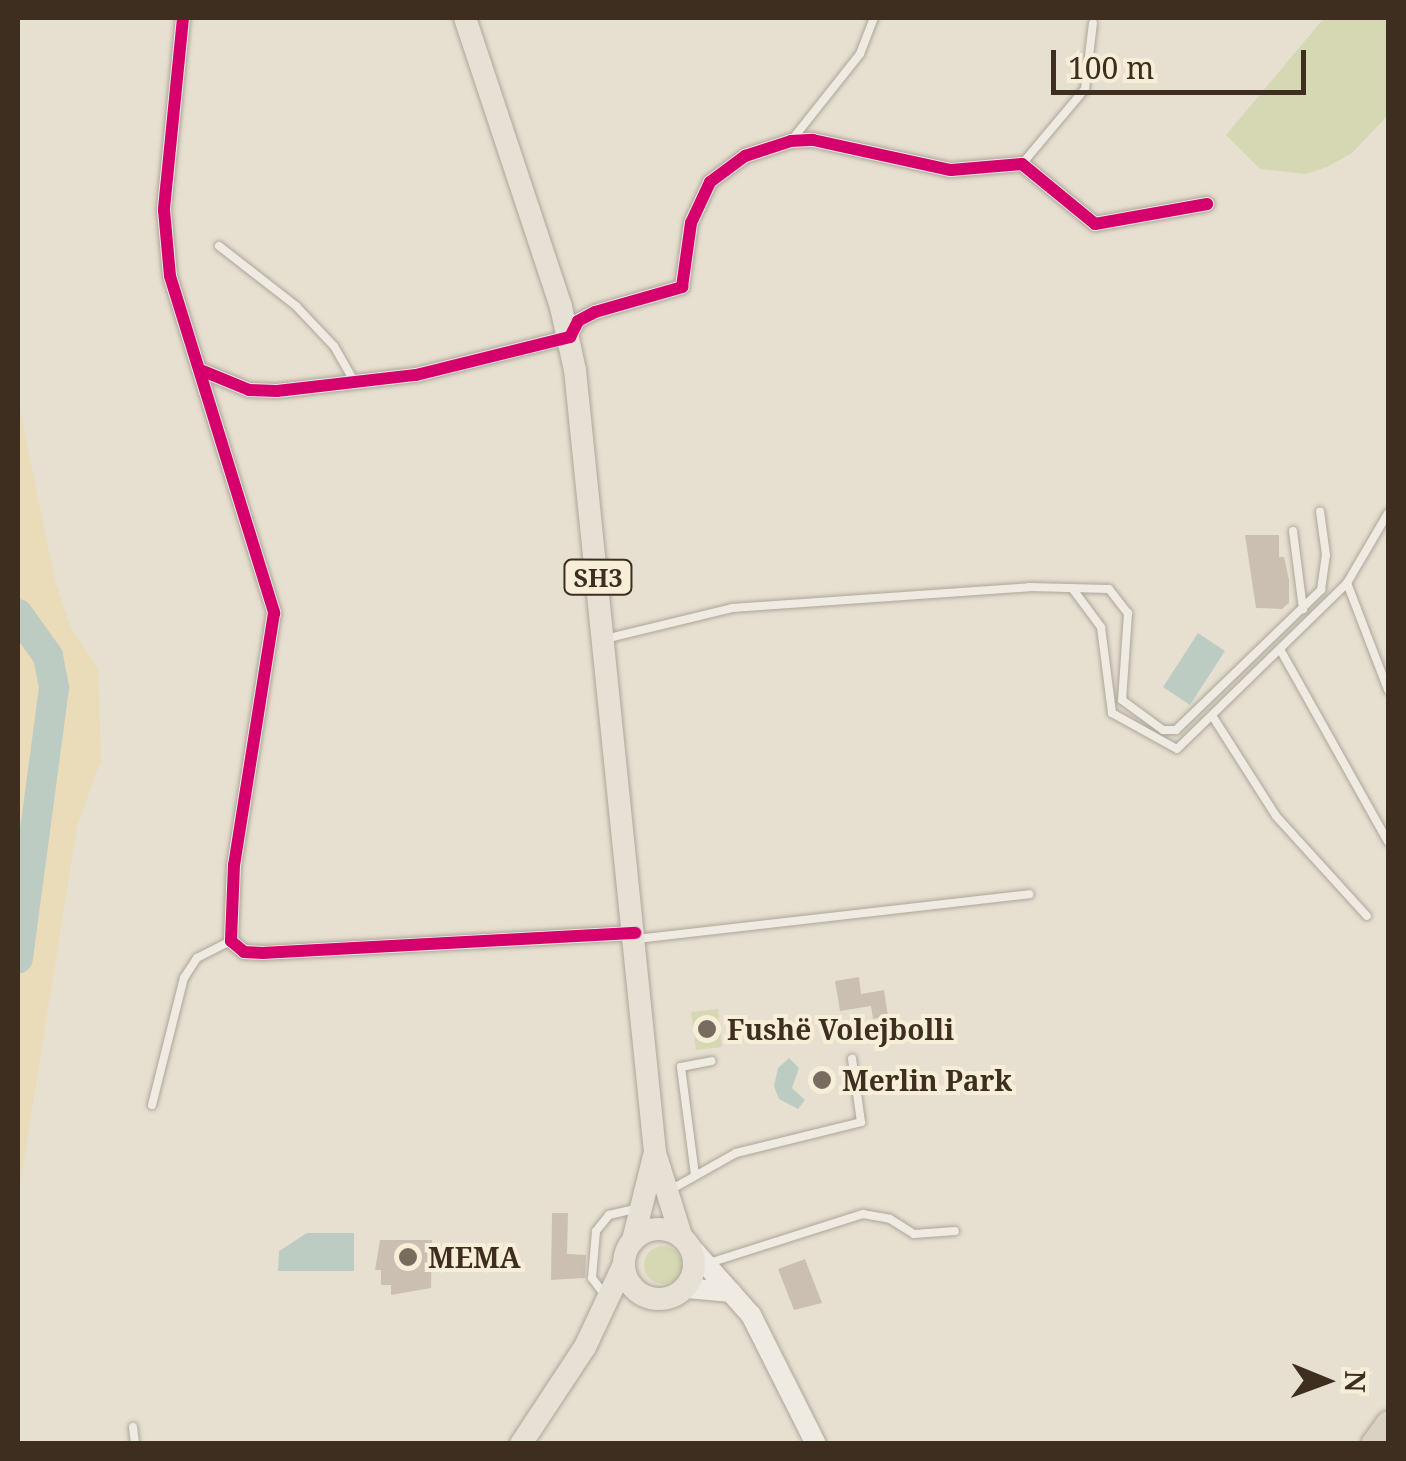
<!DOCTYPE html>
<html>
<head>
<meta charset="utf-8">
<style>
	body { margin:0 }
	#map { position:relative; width:1406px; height:1461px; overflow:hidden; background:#e7e0d1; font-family:"Noto Serif",serif }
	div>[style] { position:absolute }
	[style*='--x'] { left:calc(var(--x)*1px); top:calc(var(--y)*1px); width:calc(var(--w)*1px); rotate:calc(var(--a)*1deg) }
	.green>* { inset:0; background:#d6d7b3 }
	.round { border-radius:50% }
	.sand>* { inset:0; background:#eadcb9 }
	.water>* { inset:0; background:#bcccc2 }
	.river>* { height:30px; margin:-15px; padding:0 15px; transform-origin:15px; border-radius:15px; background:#bcccc2 }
	.building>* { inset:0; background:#cbbfb2 }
	.roads { filter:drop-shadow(0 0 2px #ada599) drop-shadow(0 0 2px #ada599) }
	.service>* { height:8px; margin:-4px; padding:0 4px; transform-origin:4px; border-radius:4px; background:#efebe3 }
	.minor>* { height:14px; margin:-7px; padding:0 7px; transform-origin:7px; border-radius:7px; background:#efebe3 }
	.secondary>* { height:20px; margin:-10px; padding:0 10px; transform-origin:10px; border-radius:10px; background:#efebe3 }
	.primary>* { height:22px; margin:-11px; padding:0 11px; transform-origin:11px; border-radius:11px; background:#e6e1d4 }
	.primary>.ring { margin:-11px; padding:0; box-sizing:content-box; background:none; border:22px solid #e6e1d4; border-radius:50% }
	.motorway>* { height:25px; margin:-12.5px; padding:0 12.5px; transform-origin:12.5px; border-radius:12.5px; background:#dad1c2 }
	.cycleway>* { height:12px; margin:-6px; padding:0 6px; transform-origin:6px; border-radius:6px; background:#d6006c }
	.dots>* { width:28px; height:28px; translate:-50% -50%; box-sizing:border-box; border:5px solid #f7eed8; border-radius:50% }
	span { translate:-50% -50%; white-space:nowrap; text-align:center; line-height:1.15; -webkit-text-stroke:8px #f7eed8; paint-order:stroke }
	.shield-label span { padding:2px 8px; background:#f7eed8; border:2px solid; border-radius:8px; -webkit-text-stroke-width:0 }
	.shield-label { font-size:25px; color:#3d2e20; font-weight:700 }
	.poi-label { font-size:28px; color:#3d2e20; font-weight:700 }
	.left { translate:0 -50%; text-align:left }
	.frame { position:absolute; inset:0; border:20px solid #3d2e20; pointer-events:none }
	.north { position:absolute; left:1276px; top:1331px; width:100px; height:100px; -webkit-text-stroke:8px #f7eed8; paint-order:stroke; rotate:91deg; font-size:28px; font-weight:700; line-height:40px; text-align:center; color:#3d2e20 }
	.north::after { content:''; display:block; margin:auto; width:35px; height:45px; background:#3d2e20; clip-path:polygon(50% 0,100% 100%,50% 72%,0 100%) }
	.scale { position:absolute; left:1051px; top:50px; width:255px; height:45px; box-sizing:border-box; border:5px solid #3d2e20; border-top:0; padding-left:12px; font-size:30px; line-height:35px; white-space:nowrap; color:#3d2e20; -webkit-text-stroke:8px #f7eed8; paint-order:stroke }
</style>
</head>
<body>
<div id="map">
	<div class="green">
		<i style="clip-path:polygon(1324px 18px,1388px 18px,1388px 115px,1352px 153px,1329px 166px,1306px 174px,1260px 169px,1226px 135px)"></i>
		<i style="clip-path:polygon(718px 1009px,722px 1047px,696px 1050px,691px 1012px)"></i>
		<i class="round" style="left:644px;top:1246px;width:38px;height:38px"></i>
	</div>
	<div class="sand">
		<i style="clip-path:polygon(18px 400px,55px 580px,71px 628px,98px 668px,101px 760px,77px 827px,19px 1191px,18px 1369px)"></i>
	</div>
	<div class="water">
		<i style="clip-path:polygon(1198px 633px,1225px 651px,1190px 705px,1163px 687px)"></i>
		<i style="clip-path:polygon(789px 1058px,799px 1068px,792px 1088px,805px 1100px,798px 1109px,779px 1099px,774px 1086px,778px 1068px)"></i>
		<i style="clip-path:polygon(307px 1233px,354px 1233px,354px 1271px,278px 1271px,279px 1251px)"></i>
	</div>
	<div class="river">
		<i style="--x:18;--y:614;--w:52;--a:54.5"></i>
		<i style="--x:48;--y:656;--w:33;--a:79"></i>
		<i style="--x:54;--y:688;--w:273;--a:97.6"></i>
	</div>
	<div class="building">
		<i style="clip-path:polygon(1245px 535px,1279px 535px,1279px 557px,1284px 557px,1289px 580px,1289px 603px,1282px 609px,1256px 608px)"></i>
		<i style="clip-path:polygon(859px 977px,861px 994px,884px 990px,888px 1016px,873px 1019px,871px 1006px,840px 1011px,835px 981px)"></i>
		<i style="clip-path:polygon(552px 1213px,568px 1213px,567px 1254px,586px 1255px,585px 1278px,551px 1280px)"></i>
		<i style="clip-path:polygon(380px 1240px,432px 1240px,431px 1288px,391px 1295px,391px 1285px,381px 1285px,381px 1270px,375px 1270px)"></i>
		<i style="clip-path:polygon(805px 1259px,822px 1303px,794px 1310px,778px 1269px)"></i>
	</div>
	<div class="roads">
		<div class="service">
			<i style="--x:791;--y:141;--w:111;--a:-51.6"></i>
			<i style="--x:860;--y:54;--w:39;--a:-69"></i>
			<i style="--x:1022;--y:164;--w:98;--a:-50"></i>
			<i style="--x:1085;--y:89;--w:66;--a:-83.1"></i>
			<i style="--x:219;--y:246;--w:98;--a:37.9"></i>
			<i style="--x:296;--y:306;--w:55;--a:46.5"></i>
			<i style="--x:334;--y:346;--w:40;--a:60.3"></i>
			<i style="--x:1293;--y:531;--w:79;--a:82.7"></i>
			<i style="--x:1347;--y:583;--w:115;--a:69"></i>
			<i style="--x:1072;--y:588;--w:49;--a:53.4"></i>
			<i style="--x:1101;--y:627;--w:87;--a:82.7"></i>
			<i style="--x:1112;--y:713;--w:74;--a:29"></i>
			<i style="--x:1177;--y:749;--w:238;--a:-44.3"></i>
			<i style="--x:1347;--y:583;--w:81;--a:-59.6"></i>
			<i style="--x:605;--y:639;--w:131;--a:-13.7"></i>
			<i style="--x:732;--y:608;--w:298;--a:-4"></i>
			<i style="--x:1029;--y:587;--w:80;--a:1.4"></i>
			<i style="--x:1109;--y:589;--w:31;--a:52"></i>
			<i style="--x:1128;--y:613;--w:87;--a:93.9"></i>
			<i style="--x:1122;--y:700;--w:51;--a:36.2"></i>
			<i style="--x:1163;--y:730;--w:13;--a:0"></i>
			<i style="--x:1176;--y:730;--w:202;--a:-44"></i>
			<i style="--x:1321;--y:590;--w:35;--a:-82"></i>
			<i style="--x:1326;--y:555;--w:44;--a:-97.8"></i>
			<i style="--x:1281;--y:651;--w:219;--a:60.7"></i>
			<i style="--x:1213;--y:717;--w:117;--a:57.5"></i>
			<i style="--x:1276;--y:816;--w:135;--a:47.7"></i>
			<i style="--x:636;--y:939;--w:396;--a:-6.5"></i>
			<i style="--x:152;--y:1105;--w:131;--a:-75.9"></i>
			<i style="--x:184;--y:978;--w:24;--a:-57"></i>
			<i style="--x:197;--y:958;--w:38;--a:-27"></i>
			<i style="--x:695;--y:1175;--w:109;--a:-97.4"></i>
			<i style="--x:681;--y:1067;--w:31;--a:-11"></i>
			<i style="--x:672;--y:1189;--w:73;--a:-29.4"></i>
			<i style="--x:736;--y:1153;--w:129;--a:-13.9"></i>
			<i style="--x:861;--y:1122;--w:64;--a:-98.1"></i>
			<i style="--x:706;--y:1264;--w:165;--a:-17.7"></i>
			<i style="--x:863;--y:1214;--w:27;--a:10"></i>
			<i style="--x:890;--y:1219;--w:28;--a:32"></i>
			<i style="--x:914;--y:1234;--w:41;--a:-4.2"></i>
			<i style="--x:604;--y:1294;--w:20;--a:-127"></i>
			<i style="--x:592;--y:1278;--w:47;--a:-85.1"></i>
			<i style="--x:596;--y:1231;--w:21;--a:-51"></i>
			<i style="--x:609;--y:1215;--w:28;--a:-13"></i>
			<i style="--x:133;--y:1427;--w:17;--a:83"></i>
		</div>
		<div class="minor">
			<i style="--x:183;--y:18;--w:193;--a:95.7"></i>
			<i style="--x:164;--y:210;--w:66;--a:84.8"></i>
			<i style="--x:170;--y:276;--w:353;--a:72.8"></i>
			<i style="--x:274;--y:613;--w:255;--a:99"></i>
			<i style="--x:234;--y:865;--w:76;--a:92.3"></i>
			<i style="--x:231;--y:941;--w:17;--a:40"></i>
			<i style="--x:244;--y:952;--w:19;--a:3"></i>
			<i style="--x:263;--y:953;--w:373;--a:-3.1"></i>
			<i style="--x:203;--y:371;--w:50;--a:22.4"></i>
			<i style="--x:249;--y:390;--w:28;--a:2"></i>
			<i style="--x:277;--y:391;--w:140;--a:-6.6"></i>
			<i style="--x:416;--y:375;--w:159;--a:-13.9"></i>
			<i style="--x:570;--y:337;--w:18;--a:-63"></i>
			<i style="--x:578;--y:321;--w:19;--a:-28"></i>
			<i style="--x:595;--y:312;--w:91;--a:-16"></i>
			<i style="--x:682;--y:287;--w:65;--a:-82"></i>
			<i style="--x:691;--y:223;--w:45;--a:-65.1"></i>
			<i style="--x:710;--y:182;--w:44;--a:-36.6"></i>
			<i style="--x:745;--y:156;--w:48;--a:-18.1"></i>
			<i style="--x:791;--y:141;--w:22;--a:-3"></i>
			<i style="--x:813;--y:140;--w:141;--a:12.3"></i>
			<i style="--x:951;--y:170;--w:71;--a:-4.8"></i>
			<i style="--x:1022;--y:164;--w:94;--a:39.4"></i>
			<i style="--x:1095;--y:224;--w:114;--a:-10.1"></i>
		</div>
		<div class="secondary">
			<i style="--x:688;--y:1244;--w:95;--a:48.4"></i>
			<i style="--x:751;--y:1315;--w:144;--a:63.3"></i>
			<i style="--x:685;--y:1288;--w:46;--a:5"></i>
		</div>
		<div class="primary">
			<i style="--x:465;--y:18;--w:305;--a:71.6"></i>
			<i style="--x:561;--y:307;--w:65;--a:77.5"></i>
			<i style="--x:575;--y:370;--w:786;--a:84.16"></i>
			<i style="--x:655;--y:1152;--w:91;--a:104"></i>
			<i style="--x:656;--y:1156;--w:84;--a:72.6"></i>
			<i class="ring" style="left:624px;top:1229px;width:48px;height:48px"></i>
			<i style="--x:521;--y:1444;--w:116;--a:-56.6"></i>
			<i style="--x:585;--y:1347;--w:92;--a:-64.8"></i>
		</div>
		<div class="motorway">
			<i style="--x:1373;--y:1444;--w:26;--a:-54"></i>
		</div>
	</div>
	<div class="cycleway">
		<i style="--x:183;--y:18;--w:193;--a:95.7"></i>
		<i style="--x:164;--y:210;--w:66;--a:84.8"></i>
		<i style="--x:170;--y:276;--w:353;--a:72.8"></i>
		<i style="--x:274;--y:613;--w:255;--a:99"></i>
		<i style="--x:234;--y:865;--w:76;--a:92.3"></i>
		<i style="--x:231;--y:941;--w:17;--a:40"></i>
		<i style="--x:244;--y:952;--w:19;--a:3"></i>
		<i style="--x:263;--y:953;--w:373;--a:-3.1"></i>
		<i style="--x:203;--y:371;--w:50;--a:22.4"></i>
		<i style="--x:249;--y:390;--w:28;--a:2"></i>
		<i style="--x:277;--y:391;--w:140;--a:-6.6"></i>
		<i style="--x:416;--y:375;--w:159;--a:-13.9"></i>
		<i style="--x:570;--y:337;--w:18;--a:-63"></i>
		<i style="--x:578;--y:321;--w:19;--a:-28"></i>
		<i style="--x:595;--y:312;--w:91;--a:-16"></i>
		<i style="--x:682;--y:287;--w:65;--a:-82"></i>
		<i style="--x:691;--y:223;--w:45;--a:-65.1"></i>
		<i style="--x:710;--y:182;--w:44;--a:-36.6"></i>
		<i style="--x:745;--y:156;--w:48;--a:-18.1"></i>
		<i style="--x:791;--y:141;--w:22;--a:-3"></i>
		<i style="--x:813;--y:140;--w:141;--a:12.3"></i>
		<i style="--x:951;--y:170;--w:71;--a:-4.8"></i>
		<i style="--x:1022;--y:164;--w:94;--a:39.4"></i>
		<i style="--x:1095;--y:224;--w:114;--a:-10.1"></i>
	</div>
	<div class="dots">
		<i style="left:707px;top:1029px;background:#786c5e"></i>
		<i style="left:822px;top:1080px;background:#786c5e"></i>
		<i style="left:408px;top:1257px;background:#786c5e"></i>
	</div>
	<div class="shield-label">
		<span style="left:598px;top:577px">SH3</span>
	</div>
	<div class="poi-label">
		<span class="left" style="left:727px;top:1029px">Fushë Volejbolli</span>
		<span class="left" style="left:842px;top:1080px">Merlin Park</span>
		<span class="left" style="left:428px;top:1257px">MEMA</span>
	</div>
	<div class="frame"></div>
	<div class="north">N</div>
	<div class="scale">100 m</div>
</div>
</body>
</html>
